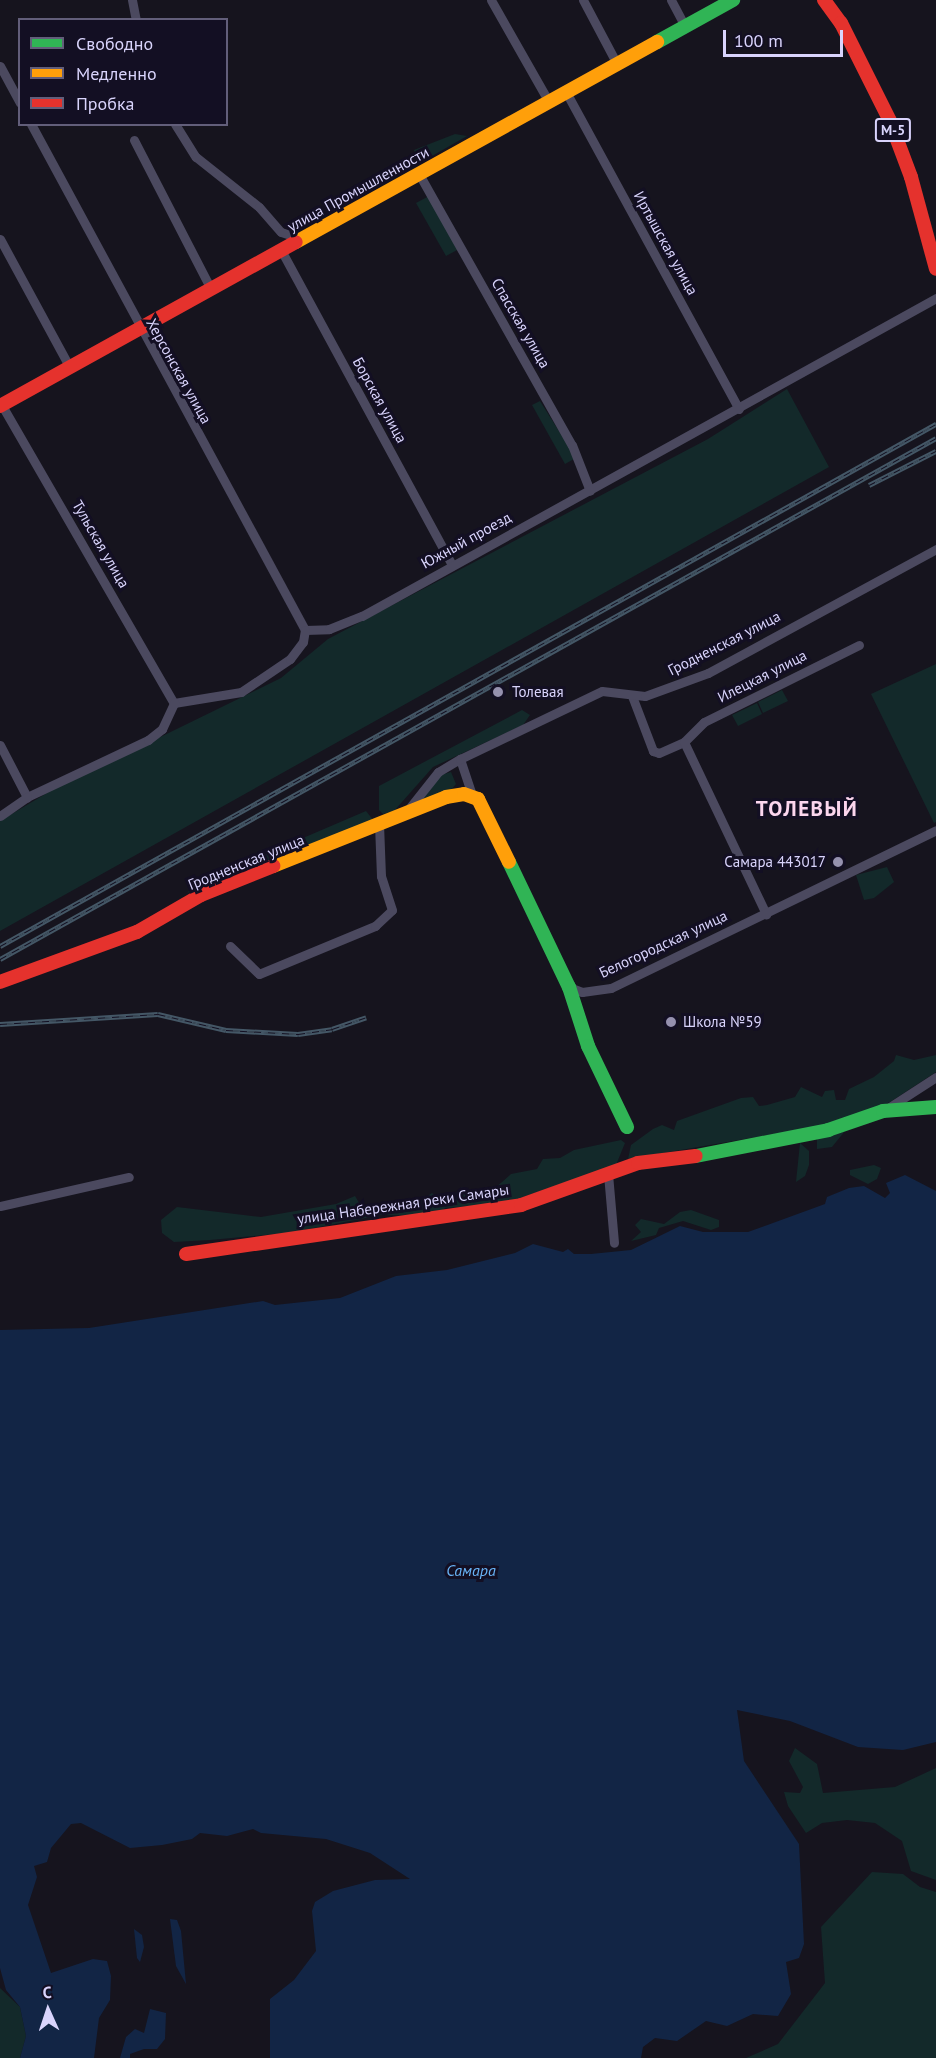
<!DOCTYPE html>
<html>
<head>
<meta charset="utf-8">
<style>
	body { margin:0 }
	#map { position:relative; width:936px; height:2058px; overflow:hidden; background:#16141e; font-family:"PT Sans",sans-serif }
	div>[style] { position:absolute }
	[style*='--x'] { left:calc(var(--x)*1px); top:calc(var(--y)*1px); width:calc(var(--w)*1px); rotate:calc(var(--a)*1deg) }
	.green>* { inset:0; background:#13292a }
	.water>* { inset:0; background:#122545 }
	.street>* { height:9px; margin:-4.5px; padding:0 4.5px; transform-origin:4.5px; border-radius:4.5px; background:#4b495f }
	.fast>* { height:14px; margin:-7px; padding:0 7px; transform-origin:7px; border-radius:7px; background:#30b455 }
	.slow>* { height:14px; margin:-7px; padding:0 7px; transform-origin:7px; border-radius:7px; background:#ff9f0a }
	.jam>* { height:14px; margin:-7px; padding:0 7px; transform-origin:7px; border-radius:7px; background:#e5322d }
	.rail>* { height:4.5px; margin-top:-2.25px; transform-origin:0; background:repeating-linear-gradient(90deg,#130f23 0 7px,#445766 0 14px); box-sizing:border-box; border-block:2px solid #445766 }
	.dots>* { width:16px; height:16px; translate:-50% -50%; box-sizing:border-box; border:3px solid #130f23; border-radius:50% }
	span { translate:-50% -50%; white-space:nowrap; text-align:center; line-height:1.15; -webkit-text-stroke:6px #130f23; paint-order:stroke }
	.shield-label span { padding:2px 4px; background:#130f23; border:2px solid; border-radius:4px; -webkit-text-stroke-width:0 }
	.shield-label { font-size:14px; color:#d9d4fc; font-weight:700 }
	.street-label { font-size:15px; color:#d9d4fc }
	.poi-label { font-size:15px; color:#d9d4fc }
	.left { translate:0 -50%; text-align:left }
	.right { translate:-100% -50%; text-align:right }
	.water-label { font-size:16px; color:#68b3f6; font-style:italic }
	.district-label { font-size:21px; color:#fcd6ee; font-weight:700; letter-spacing:1.5px }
	.legend { position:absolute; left:18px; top:18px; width:210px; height:108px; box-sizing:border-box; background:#130f23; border:2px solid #625e7a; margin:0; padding:8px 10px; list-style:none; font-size:18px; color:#d9d4fc }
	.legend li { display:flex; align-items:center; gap:12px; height:30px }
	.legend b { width:30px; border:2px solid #625e7a }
	.north { position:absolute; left:18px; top:1980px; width:60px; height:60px; -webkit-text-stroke:4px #130f23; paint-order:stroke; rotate:357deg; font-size:16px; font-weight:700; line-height:24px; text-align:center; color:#d9d4fc }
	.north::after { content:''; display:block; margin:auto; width:21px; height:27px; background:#d9d4fc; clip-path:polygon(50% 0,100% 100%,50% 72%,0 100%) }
	.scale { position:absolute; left:723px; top:30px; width:120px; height:27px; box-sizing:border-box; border:3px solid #d9d4fc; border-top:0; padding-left:8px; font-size:18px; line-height:21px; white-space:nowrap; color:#d9d4fc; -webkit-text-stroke:4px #130f23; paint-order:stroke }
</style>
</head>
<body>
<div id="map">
	<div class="green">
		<i style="clip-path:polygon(455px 134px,467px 136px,418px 164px,414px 150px)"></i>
		<i style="clip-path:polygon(390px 168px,393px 178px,376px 188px,370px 183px,371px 178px)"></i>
		<i style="clip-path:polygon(429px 196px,459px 249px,446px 256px,416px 203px)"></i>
		<i style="clip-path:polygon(787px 389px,829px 467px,0 931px,0 821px,52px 790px,281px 678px,328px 639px,708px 439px)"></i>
		<i style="clip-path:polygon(540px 401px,569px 447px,574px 459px,565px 464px,532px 405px)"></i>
		<i style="clip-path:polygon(936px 664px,936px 822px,934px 823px,871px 694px)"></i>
		<i style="clip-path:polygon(782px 690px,788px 701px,763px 713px,758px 702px)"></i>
		<i style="clip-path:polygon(757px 703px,762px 714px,738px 726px,732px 715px)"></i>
		<i style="clip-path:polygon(522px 710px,530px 715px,523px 725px,433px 767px,394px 811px,383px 814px,379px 810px,379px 786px)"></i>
		<i style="clip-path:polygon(451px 772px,456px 784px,450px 791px,422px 800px,441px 775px)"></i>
		<i style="clip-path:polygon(366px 811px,374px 821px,187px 893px,196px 884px)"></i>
		<i style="clip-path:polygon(887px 867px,894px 882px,874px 898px,864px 900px,856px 875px)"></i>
		<i style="clip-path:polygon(896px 1055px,914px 1060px,936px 1055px,936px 1072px,890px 1102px,850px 1121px,628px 1159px,631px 1145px,653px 1129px,662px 1125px,674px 1130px,677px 1121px,741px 1098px,753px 1097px,759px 1106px,767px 1105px,795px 1097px,801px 1087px,822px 1097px,825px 1091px,834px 1090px,836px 1100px,845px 1100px,849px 1089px,874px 1077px,894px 1061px)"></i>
		<i style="clip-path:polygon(845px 1131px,832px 1147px,817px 1149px,817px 1139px,822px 1135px)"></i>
		<i style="clip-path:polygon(621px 1140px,625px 1143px,616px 1165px,503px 1204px,445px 1208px,437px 1216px,381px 1215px,288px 1233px,210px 1240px,174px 1242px,162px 1233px,161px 1220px,177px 1207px,261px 1217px,336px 1204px,355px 1196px,361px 1206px,382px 1207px,402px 1200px,413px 1206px,432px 1193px,438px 1198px,452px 1197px,462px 1187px,470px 1197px,494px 1189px,511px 1174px,537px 1169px,543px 1159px,560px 1158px,574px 1150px)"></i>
		<i style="clip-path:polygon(800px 1143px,809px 1151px,809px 1165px,805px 1176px,796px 1182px)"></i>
		<i style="clip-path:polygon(874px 1165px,881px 1168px,877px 1179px,868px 1184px,850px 1175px,850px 1170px)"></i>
		<i style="clip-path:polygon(691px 1210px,719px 1220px,719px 1227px,711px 1230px,683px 1221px,659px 1228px,656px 1235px,631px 1241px,641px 1232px,635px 1225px,641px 1219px,664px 1224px,680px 1212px)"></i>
		<i style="clip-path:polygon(795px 1748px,817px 1764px,823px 1793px,895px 1787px,936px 1768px,936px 1880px,911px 1871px,902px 1841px,875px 1823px,847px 1820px,822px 1823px,806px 1833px,788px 1806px,784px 1792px,800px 1793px,803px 1787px,789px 1761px)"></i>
		<i style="clip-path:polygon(872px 1872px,903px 1874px,920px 1887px,936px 1892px,936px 2058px,746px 2058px,778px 2044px,825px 1983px,821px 1927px)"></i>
		<i style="clip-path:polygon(0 1988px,20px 2007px,26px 2036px,20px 2058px,0 2058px)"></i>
	</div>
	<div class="water">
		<i style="clip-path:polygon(905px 1175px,936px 1191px,936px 1742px,903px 1750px,858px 1747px,790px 1721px,737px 1710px,744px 1761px,799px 1844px,804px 1944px,799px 1958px,786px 1962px,791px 1994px,778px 2016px,753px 2014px,727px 2026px,706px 2021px,677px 2041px,655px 2038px,643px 2047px,641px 2058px,270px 2058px,270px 1999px,294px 1980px,316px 1951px,312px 1911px,315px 1902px,333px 1891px,375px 1880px,410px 1879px,370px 1853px,326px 1839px,261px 1833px,253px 1829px,227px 1836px,200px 1833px,192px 1839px,162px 1845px,130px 1848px,81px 1823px,71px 1824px,51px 1848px,47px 1862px,34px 1866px,37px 1877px,28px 1905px,51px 1973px,93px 1959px,107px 1961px,111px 1976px,110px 2000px,99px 2018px,94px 2058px,20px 2058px,26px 2036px,20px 2007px,6px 1990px,0 1968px,0 1330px,89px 1328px,263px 1301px,275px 1305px,340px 1298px,396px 1276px,447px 1270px,515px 1253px,533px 1244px,563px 1252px,568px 1249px,574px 1254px,591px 1254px,631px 1250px,680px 1226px,703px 1232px,748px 1232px,825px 1204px,827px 1197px,849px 1188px,864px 1186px,885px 1198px,890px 1193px,886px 1183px)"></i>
		<i style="clip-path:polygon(170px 1919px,177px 1920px,181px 1931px,186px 1984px,176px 1966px)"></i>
		<i style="clip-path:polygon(134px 1929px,142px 1935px,144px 1947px,140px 1962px,137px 1958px)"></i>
		<i style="clip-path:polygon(150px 2009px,166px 2013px,165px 2039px,157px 2049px,144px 2049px,130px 2054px,130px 2058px,120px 2058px,126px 2037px,135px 2029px,144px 2033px)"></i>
	</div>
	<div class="street">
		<i style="--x:132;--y:0;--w:20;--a:79"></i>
		<i style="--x:491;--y:0;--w:117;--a:60.4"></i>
		<i style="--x:583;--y:0;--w:72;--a:62"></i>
		<i style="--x:671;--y:0;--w:30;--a:62"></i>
		<i style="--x:0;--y:66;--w:42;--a:61.6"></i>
		<i style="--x:566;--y:92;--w:361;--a:61.4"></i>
		<i style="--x:31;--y:124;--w:575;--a:61.56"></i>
		<i style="--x:175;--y:124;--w:39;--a:58"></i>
		<i style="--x:196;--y:157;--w:80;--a:38.4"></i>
		<i style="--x:259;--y:207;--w:33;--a:49"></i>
		<i style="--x:281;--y:232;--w:20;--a:18"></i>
		<i style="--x:134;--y:140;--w:168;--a:62.7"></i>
		<i style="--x:419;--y:174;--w:311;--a:60.6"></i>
		<i style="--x:572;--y:445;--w:49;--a:68.6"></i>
		<i style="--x:0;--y:239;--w:147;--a:61.5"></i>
		<i style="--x:281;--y:250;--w:358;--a:61.5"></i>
		<i style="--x:0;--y:402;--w:348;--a:60"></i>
		<i style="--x:305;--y:630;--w:24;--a:-2"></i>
		<i style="--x:329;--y:629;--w:35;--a:-22"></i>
		<i style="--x:362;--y:616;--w:656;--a:-28.99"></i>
		<i style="--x:632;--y:696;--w:59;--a:69.1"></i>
		<i style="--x:653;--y:751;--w:6;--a:18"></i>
		<i style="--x:659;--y:753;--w:27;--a:-24"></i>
		<i style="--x:684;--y:742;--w:28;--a:-45"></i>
		<i style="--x:704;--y:722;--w:173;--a:-26.4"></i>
		<i style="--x:174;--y:703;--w:68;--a:-9.3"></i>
		<i style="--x:241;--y:692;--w:59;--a:-34"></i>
		<i style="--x:290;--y:659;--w:21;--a:-53"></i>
		<i style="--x:303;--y:642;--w:12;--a:-81"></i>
		<i style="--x:684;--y:742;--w:191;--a:64.5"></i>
		<i style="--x:0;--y:745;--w:59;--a:62.6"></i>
		<i style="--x:27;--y:797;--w:134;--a:-25.2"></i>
		<i style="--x:148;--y:740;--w:18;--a:-38"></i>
		<i style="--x:162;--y:729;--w:29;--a:-65"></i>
		<i style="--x:460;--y:759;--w:41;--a:71.6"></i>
		<i style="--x:407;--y:811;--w:50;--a:-51.5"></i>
		<i style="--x:438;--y:772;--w:26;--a:-31"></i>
		<i style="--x:460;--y:759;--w:157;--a:-25.6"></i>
		<i style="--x:602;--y:691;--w:43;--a:6.6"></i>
		<i style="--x:645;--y:696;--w:67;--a:-20.1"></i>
		<i style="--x:708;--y:673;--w:260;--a:-28.5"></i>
		<i style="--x:0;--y:816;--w:33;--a:-35"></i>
		<i style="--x:230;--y:946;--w:40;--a:44"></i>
		<i style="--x:259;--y:974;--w:126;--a:-22.5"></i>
		<i style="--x:375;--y:926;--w:23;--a:-43"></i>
		<i style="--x:392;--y:910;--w:36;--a:-108"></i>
		<i style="--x:381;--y:876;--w:51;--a:-92.2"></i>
		<i style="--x:569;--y:987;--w:14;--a:21"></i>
		<i style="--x:582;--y:992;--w:29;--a:-8"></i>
		<i style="--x:611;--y:988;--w:361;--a:-25.9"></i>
		<i style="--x:885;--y:1110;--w:61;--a:-32.9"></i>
		<i style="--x:608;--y:1174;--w:69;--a:85"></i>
		<i style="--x:0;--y:1206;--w:132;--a:-12.7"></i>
	</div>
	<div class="fast">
		<i style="--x:657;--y:42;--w:87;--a:-28.9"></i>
		<i style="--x:509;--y:862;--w:139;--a:64.4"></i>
		<i style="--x:569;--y:987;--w:62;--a:72.1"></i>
		<i style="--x:588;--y:1046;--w:90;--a:64.3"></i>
		<i style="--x:696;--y:1156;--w:135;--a:-11.1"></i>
		<i style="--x:828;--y:1130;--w:58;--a:-19.1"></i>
		<i style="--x:883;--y:1111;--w:53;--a:-4.3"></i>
	</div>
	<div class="slow">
		<i style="--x:296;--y:242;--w:413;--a:-29"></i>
		<i style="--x:273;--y:866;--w:186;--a:-21.7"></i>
		<i style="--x:446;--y:797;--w:18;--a:-9"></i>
		<i style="--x:464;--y:794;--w:15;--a:20"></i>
		<i style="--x:478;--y:799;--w:70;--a:63.8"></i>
	</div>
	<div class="jam">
		<i style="--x:824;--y:0;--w:29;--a:54"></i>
		<i style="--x:841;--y:23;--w:110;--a:63.4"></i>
		<i style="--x:890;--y:121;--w:60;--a:69.4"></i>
		<i style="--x:911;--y:177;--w:95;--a:74.8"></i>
		<i style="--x:0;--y:406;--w:338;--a:-29"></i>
		<i style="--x:0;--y:982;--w:146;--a:-20.1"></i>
		<i style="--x:137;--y:932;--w:74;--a:-30"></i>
		<i style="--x:201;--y:895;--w:78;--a:-21.9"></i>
		<i style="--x:186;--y:1254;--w:339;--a:-8.3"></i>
		<i style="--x:521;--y:1205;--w:124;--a:-19.7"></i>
		<i style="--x:638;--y:1163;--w:58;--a:-6.9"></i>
	</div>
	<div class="rail">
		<i style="--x:869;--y:485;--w:75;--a:-26.9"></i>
		<i style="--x:0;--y:946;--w:1072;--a:-29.15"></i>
		<i style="--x:0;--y:959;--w:1071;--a:-29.1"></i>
		<i style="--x:0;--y:1024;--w:158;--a:-3.6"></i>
		<i style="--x:158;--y:1014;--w:70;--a:13.2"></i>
		<i style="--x:226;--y:1030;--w:72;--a:3.2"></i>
		<i style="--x:298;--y:1034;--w:34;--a:-8"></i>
		<i style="--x:332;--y:1029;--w:36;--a:-19"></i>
	</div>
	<div class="dots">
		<i style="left:498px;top:692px;background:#9591ae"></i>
		<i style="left:838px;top:862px;background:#9591ae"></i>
		<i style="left:671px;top:1022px;background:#9591ae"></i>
	</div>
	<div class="shield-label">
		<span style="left:893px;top:130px">М-5</span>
	</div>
	<div class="street-label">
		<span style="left:358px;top:189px;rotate:-29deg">улица Промышленности</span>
		<span style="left:666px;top:243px;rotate:61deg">Иртышская улица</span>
		<span style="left:521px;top:323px;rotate:60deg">Спасская улица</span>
		<span style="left:179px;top:371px;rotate:61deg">Херсонская улица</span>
		<span style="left:380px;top:400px;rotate:61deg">Борская улица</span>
		<span style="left:466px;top:540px;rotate:-29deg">Южный проезд</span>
		<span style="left:101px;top:544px;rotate:60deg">Тульская улица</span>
		<span style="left:724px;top:643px;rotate:-27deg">Гродненская улица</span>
		<span style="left:762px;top:676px;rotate:-27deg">Илецкая улица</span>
		<span style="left:246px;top:862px;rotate:-22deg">Гродненская улица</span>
		<span style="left:663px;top:944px;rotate:-25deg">Белогородская улица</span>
		<span style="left:403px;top:1204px;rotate:-8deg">улица Набережная реки Самары</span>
	</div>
	<div class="poi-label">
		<span class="left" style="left:512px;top:692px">Толевая</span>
		<span class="right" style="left:826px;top:862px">Самара 443017</span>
		<span class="left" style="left:683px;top:1022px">Школа №59</span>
	</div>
	<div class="water-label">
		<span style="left:471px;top:1570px">Самара</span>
	</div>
	<div class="district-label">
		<span style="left:807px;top:809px">ТОЛЕВЫЙ</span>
	</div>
	<ul class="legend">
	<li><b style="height:8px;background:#30b455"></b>Свободно</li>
	<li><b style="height:8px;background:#ff9f0a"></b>Медленно</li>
	<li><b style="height:8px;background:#e5322d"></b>Пробка</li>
	</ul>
	<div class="north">С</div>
	<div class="scale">100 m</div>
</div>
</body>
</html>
